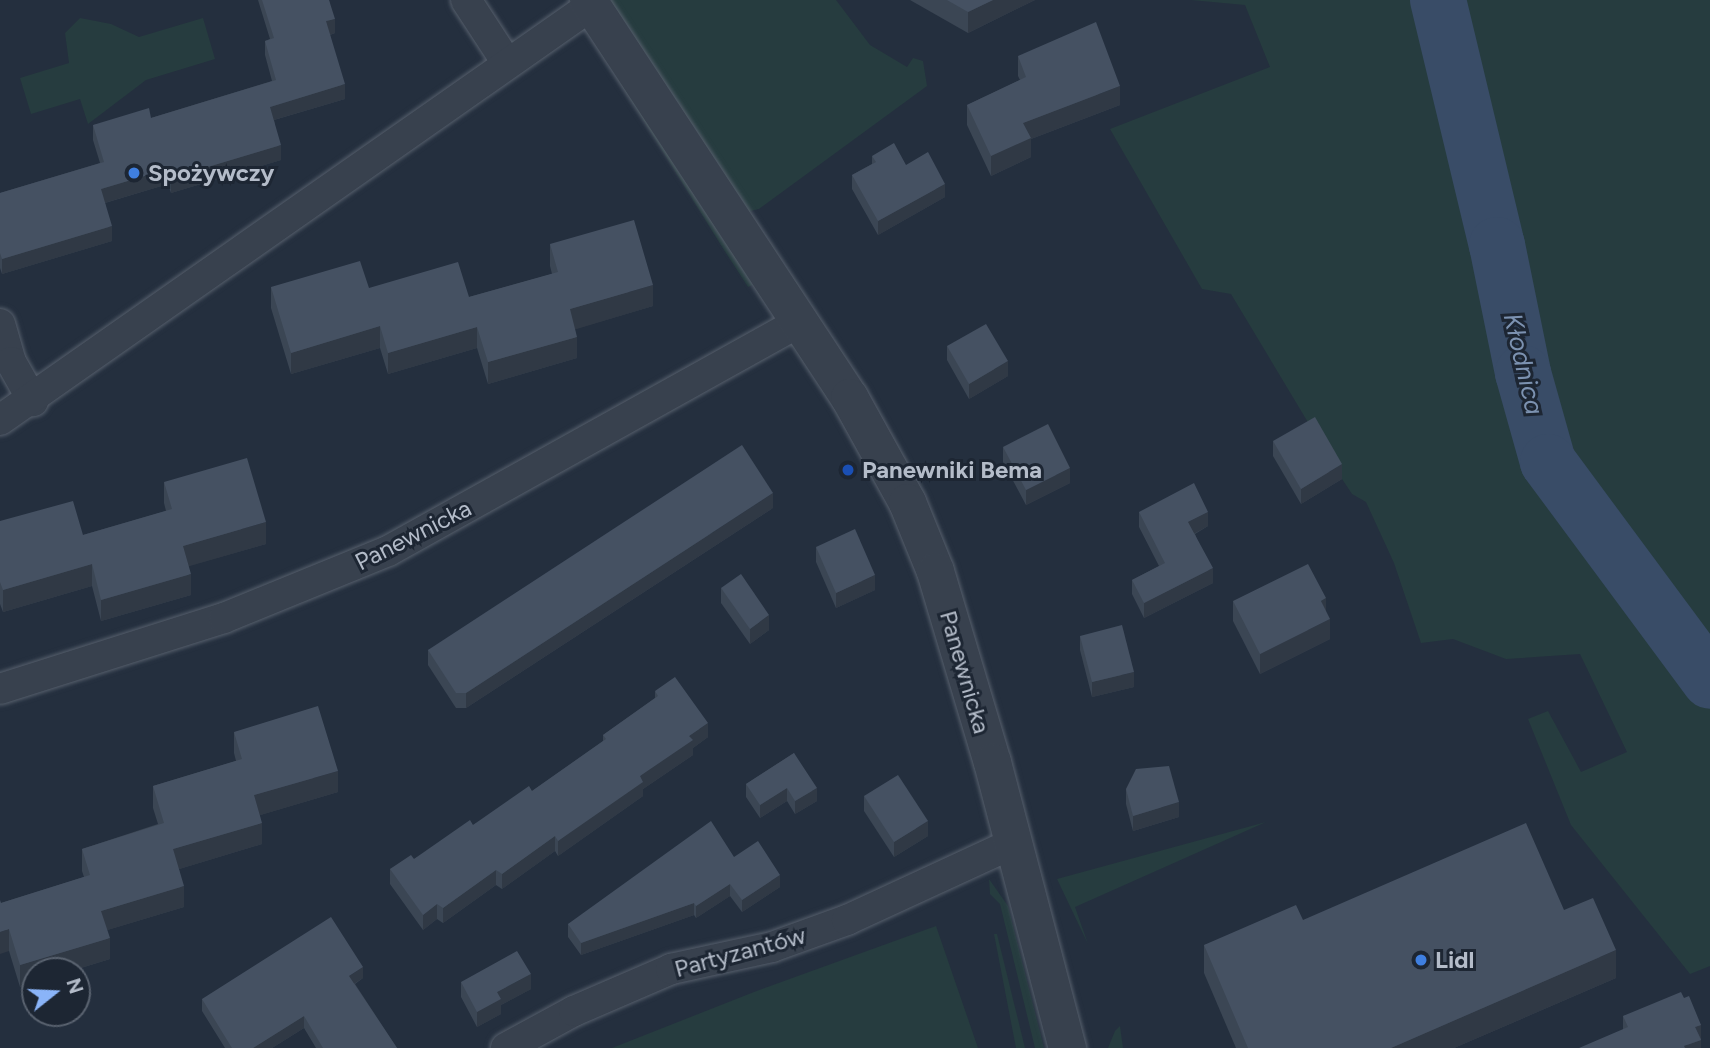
<!DOCTYPE html>
<html>
<head>
<meta charset="utf-8">
<style>
	body { margin:0 }
	#map { position:relative; width:1710px; height:1048px; overflow:hidden; background:#242f3e; font-family:Figtree,sans-serif }
	div>[style] { position:absolute }
	[style*='--x'] { left:calc(var(--x)*1px); top:calc(var(--y)*1px); width:calc(var(--w)*1px); rotate:calc(var(--a)*1deg) }
	.green>* { inset:0; background:#263c3f }
	.river>* { height:56px; margin:-28px; padding:0 28px; transform-origin:28px; border-radius:28px; background:#394c67 }
	.roads { filter:drop-shadow(0 0 2px #565f6c) drop-shadow(0 0 2px #565f6c) }
	.minor>* { height:30px; margin:-15px; padding:0 15px; transform-origin:15px; border-radius:15px; background:#38414e }
	.tertiary>* { height:37px; margin:-18.5px; padding:0 18.5px; transform-origin:18.5px; border-radius:18.5px; background:#38414e }
	.wall>* { inset:0; background:#3b4654 }
	.shaded-wall>* { inset:0; background:#303945 }
	.building>* { inset:0; background:#455162 }
	.dots>* { width:19px; height:19px; translate:-50% -50%; box-sizing:border-box; border:4px solid #1d2633; border-radius:50% }
	span { translate:-50% -50%; white-space:nowrap; text-align:center; line-height:1.15; -webkit-text-stroke:6px #1d2633; paint-order:stroke }
	.poi-label { font-size:24px; color:#b4bcc9; font-weight:700 }
	.left { translate:0 -50%; text-align:left }
	.street-label { font-size:24px; color:#b4bcc9 }
	.water-label { font-size:26px; color:#7c92b1; font-style:italic }
	.north { position:absolute; left:21px; top:957px; width:70px; height:70px; box-sizing:border-box; background:#1d2633; border:2px solid #59626f; border-radius:50%; rotate:72deg; font-size:19px; font-weight:700; line-height:28px; text-align:center; color:#b4bcc9 }
	.north::after { content:''; display:block; margin:auto; width:24px; height:32px; background:#8ab4f8; clip-path:polygon(50% 0,100% 100%,50% 72%,0 100%) }
</style>
</head>
<body>
<div id="map">
	<div class="green">
		<i style="clip-path:polygon(605px 0,836px 0,870px 45px,907px 67px,913px 58px,923px 61px,927px 86px,759px 209px,746px 212px)"></i>
		<i style="clip-path:polygon(1191px 0,1419px 0,1440px 54px,1515px 371px,1543px 466px,1710px 689px,1710px 966px,1690px 974px,1571px 825px,1528px 719px,1548px 711px,1581px 772px,1627px 752px,1580px 654px,1506px 659px,1453px 639px,1421px 643px,1394px 563px,1366px 502px,1352px 494px,1342px 479px,1231px 294px,1202px 289px,1110px 129px,1270px 67px,1245px 5px)"></i>
		<i style="clip-path:polygon(1458px 0,1710px 0,1710px 665px,1558px 459px,1534px 386px)"></i>
		<i style="clip-path:polygon(80px 18px,111px 24px,139px 37px,203px 18px,215px 59px,146px 80px,88px 124px,80px 99px,31px 114px,20px 78px,69px 63px,65px 33px)"></i>
		<i style="clip-path:polygon(598px 47px,756px 283px,748px 287px,724px 250px)"></i>
		<i style="clip-path:polygon(1266px 822px,1075px 907px,1088px 944px,1057px 879px)"></i>
		<i style="clip-path:polygon(989px 879px,1008px 906px,1044px 1048px,1035px 1048px,1000px 904px,990px 894px)"></i>
		<i style="clip-path:polygon(936px 926px,978px 1048px,612px 1048px,754px 992px)"></i>
		<i style="clip-path:polygon(994px 934px,997px 934px,1025px 1048px,1016px 1048px)"></i>
		<i style="clip-path:polygon(1120px 1026px,1123px 1048px,1108px 1048px,1115px 1031px)"></i>
	</div>
	<div class="river">
		<i style="--x:1438;--y:0;--w:252;--a:76.5"></i>
		<i style="--x:1497;--y:245;--w:131;--a:78.5"></i>
		<i style="--x:1523;--y:373;--w:92;--a:74.3"></i>
		<i style="--x:1548;--y:462;--w:272;--a:53.5"></i>
	</div>
	<div class="roads">
		<div class="minor">
			<i style="--x:466;--y:0;--w:75;--a:56.9"></i>
			<i style="--x:0;--y:324;--w:40;--a:74"></i>
			<i style="--x:11;--y:362;--w:45;--a:60.6"></i>
			<i style="--x:0;--y:420;--w:723;--a:-35.03"></i>
			<i style="--x:0;--y:689;--w:235;--a:-17.6"></i>
			<i style="--x:224;--y:618;--w:177;--a:-22.2"></i>
			<i style="--x:388;--y:551;--w:471;--a:-29.1"></i>
			<i style="--x:506;--y:1048;--w:77;--a:-28.6"></i>
			<i style="--x:574;--y:1011;--w:106;--a:-23.4"></i>
			<i style="--x:671;--y:969;--w:103;--a:-12.3"></i>
			<i style="--x:772;--y:947;--w:80;--a:-19.8"></i>
			<i style="--x:847;--y:920;--w:184;--a:-24.8"></i>
		</div>
		<div class="tertiary">
			<i style="--x:588;--y:0;--w:475;--a:56.7"></i>
			<i style="--x:849;--y:397;--w:120;--a:61.1"></i>
			<i style="--x:907;--y:502;--w:74;--a:67.9"></i>
			<i style="--x:935;--y:571;--w:199;--a:73.4"></i>
			<i style="--x:992;--y:762;--w:296;--a:75.3"></i>
		</div>
	</div>
	<div class="wall">
		<i style="clip-path:polygon(258px 0,329px 0,335px 33px,330px 35px,345px 99px,274px 120px,281px 160px,171px 193px,168px 184px,105px 203px,112px 241px,2px 274px,0 268px,0 193px,100px 163px,93px 140px,93px 125px,151px 118px,272px 81px,265px 55px,265px 41px,270px 39px)"></i>
		<i style="clip-path:polygon(910px 0,1035px 0,968px 33px)"></i>
		<i style="clip-path:polygon(1018px 56px,1120px 105px,1031px 139px,1031px 157px,991px 176px,967px 125px,967px 105px,1020px 80px,1018px 76px)"></i>
		<i style="clip-path:polygon(872px 156px,906px 165px,945px 197px,878px 235px,852px 189px,852px 175px,872px 164px)"></i>
		<i style="clip-path:polygon(550px 244px,653px 306px,575px 329px,577px 358px,488px 384px,477px 348px,388px 374px,380px 348px,291px 374px,271px 308px,271px 287px,369px 288px,469px 297px,552px 274px,550px 266px)"></i>
		<i style="clip-path:polygon(947px 346px,1008px 376px,969px 399px,947px 360px)"></i>
		<i style="clip-path:polygon(1273px 441px,1342px 479px,1301px 504px,1273px 456px)"></i>
		<i style="clip-path:polygon(1003px 447px,1070px 483px,1026px 505px,1003px 462px)"></i>
		<i style="clip-path:polygon(164px 482px,266px 544px,188px 566px,191px 595px,101px 621px,92px 586px,3px 612px,0 604px,0 521px,83px 535px,166px 511px,164px 503px)"></i>
		<i style="clip-path:polygon(773px 508px,466px 708px,456px 708px,428px 665px,428px 650px)"></i>
		<i style="clip-path:polygon(1139px 512px,1208px 526px,1195px 534px,1213px 583px,1144px 618px,1132px 594px,1132px 580px,1159px 566px,1139px 527px)"></i>
		<i style="clip-path:polygon(816px 547px,875px 590px,836px 608px,816px 562px)"></i>
		<i style="clip-path:polygon(721px 588px,769px 630px,750px 644px,721px 603px)"></i>
		<i style="clip-path:polygon(1233px 601px,1330px 639px,1260px 674px,1233px 621px)"></i>
		<i style="clip-path:polygon(1080px 636px,1134px 687px,1092px 697px,1080px 650px)"></i>
		<i style="clip-path:polygon(655px 691px,708px 737px,693px 748px,693px 755px,643px 789px,643px 796px,558px 856px,555px 851px,502px 889px,496px 885px,443px 923px,437px 919px,423px 930px,390px 884px,390px 869px,414px 859px,532px 791px,603px 741px,603px 735px,655px 698px)"></i>
		<i style="clip-path:polygon(234px 732px,338px 792px,260px 815px,262px 844px,179px 869px,184px 907px,107px 930px,110px 959px,71px 971px,35px 971px,35px 982px,20px 987px,9px 951px,1px 903px,84px 877px,82px 871px,82px 849px,158px 824px,153px 808px,153px 786px,236px 761px,234px 753px)"></i>
		<i style="clip-path:polygon(794px 753px,817px 801px,795px 814px,787px 801px,760px 818px,746px 797px,746px 784px)"></i>
		<i style="clip-path:polygon(1126px 789px,1179px 817px,1133px 831px,1126px 804px)"></i>
		<i style="clip-path:polygon(864px 796px,928px 836px,894px 857px,864px 811px)"></i>
		<i style="clip-path:polygon(734px 857px,780px 887px,742px 912px,730px 896px,696px 918px,694px 915px,581px 955px,568px 937px,568px 924px)"></i>
		<i style="clip-path:polygon(1564px 910px,1616px 978px,1454px 1048px,1236px 1048px,1204px 973px,1204px 945px,1303px 920px)"></i>
		<i style="clip-path:polygon(363px 978px,355px 984px,397px 1048px,316px 1048px,304px 1028px,272px 1048px,225px 1048px,202px 1011px,202px 999px)"></i>
		<i style="clip-path:polygon(461px 982px,531px 989px,501px 1005px,501px 1014px,477px 1027px,461px 997px)"></i>
		<i style="clip-path:polygon(1684px 998px,1701px 1025px,1701px 1048px,1623px 1029px,1623px 1016px)"></i>
	</div>
	<div class="shaded-wall">
		<i style="clip-path:polygon(993px 0,1035px 0,968px 33px,968px 12px)"></i>
		<i style="clip-path:polygon(335px 19px,335px 33px,326px 36px,326px 21px)"></i>
		<i style="clip-path:polygon(345px 84px,345px 99px,270px 121px,270px 107px)"></i>
		<i style="clip-path:polygon(1120px 86px,1120px 105px,1031px 139px,1031px 157px,991px 176px,991px 156px,1023px 123px)"></i>
		<i style="clip-path:polygon(281px 145px,281px 160px,171px 193px,171px 178px)"></i>
		<i style="clip-path:polygon(168px 169px,168px 184px,101px 204px,101px 189px)"></i>
		<i style="clip-path:polygon(945px 184px,945px 197px,878px 235px,878px 221px)"></i>
		<i style="clip-path:polygon(112px 226px,112px 241px,2px 274px,2px 259px)"></i>
		<i style="clip-path:polygon(653px 285px,653px 306px,570px 331px,570px 309px)"></i>
		<i style="clip-path:polygon(380px 326px,380px 348px,291px 374px,291px 353px)"></i>
		<i style="clip-path:polygon(477px 327px,477px 348px,388px 374px,388px 353px)"></i>
		<i style="clip-path:polygon(577px 337px,577px 358px,488px 384px,488px 362px)"></i>
		<i style="clip-path:polygon(1008px 361px,1008px 376px,969px 399px,969px 384px)"></i>
		<i style="clip-path:polygon(1342px 464px,1342px 479px,1301px 504px,1301px 489px)"></i>
		<i style="clip-path:polygon(1070px 468px,1070px 483px,1026px 505px,1026px 490px)"></i>
		<i style="clip-path:polygon(773px 493px,773px 508px,466px 708px,466px 693px)"></i>
		<i style="clip-path:polygon(1208px 512px,1208px 526px,1188px 537px,1188px 522px)"></i>
		<i style="clip-path:polygon(266px 522px,266px 544px,183px 568px,183px 546px)"></i>
		<i style="clip-path:polygon(92px 564px,92px 586px,3px 612px,3px 590px)"></i>
		<i style="clip-path:polygon(1213px 568px,1213px 583px,1144px 618px,1144px 603px)"></i>
		<i style="clip-path:polygon(191px 574px,191px 595px,101px 621px,101px 600px)"></i>
		<i style="clip-path:polygon(875px 575px,875px 590px,836px 608px,836px 593px)"></i>
		<i style="clip-path:polygon(1326px 598px,1326px 617px,1321px 601px)"></i>
		<i style="clip-path:polygon(769px 615px,769px 630px,750px 644px,750px 629px)"></i>
		<i style="clip-path:polygon(1330px 619px,1330px 639px,1260px 674px,1260px 654px)"></i>
		<i style="clip-path:polygon(1134px 672px,1134px 687px,1092px 697px,1092px 682px)"></i>
		<i style="clip-path:polygon(708px 723px,708px 737px,693px 748px,693px 755px,643px 789px,643px 796px,558px 856px,558px 841px,640px 776px,689px 736px)"></i>
		<i style="clip-path:polygon(338px 771px,338px 792px,254px 817px,254px 795px)"></i>
		<i style="clip-path:polygon(787px 788px,787px 801px,760px 818px,760px 805px)"></i>
		<i style="clip-path:polygon(817px 788px,817px 801px,795px 814px,795px 801px)"></i>
		<i style="clip-path:polygon(1179px 802px,1179px 817px,1133px 831px,1133px 816px)"></i>
		<i style="clip-path:polygon(928px 821px,928px 836px,894px 857px,894px 842px)"></i>
		<i style="clip-path:polygon(262px 823px,262px 844px,173px 871px,173px 849px)"></i>
		<i style="clip-path:polygon(555px 836px,555px 851px,502px 889px,502px 874px)"></i>
		<i style="clip-path:polygon(496px 870px,496px 885px,443px 923px,443px 908px)"></i>
		<i style="clip-path:polygon(780px 875px,780px 887px,742px 912px,742px 900px)"></i>
		<i style="clip-path:polygon(730px 884px,730px 896px,696px 918px,696px 906px)"></i>
		<i style="clip-path:polygon(184px 886px,184px 907px,101px 932px,101px 911px)"></i>
		<i style="clip-path:polygon(694px 903px,694px 915px,581px 955px,581px 943px)"></i>
		<i style="clip-path:polygon(437px 904px,437px 919px,423px 930px,423px 915px)"></i>
		<i style="clip-path:polygon(9px 929px,9px 951px,0 954px,0 932px)"></i>
		<i style="clip-path:polygon(110px 938px,110px 959px,71px 971px,35px 971px,35px 982px,20px 987px,20px 965px)"></i>
		<i style="clip-path:polygon(1616px 950px,1616px 978px,1454px 1048px,1391px 1048px)"></i>
		<i style="clip-path:polygon(363px 967px,363px 978px,349px 987px,349px 976px)"></i>
		<i style="clip-path:polygon(531px 974px,531px 989px,501px 1005px,501px 1014px,477px 1027px,477px 1012px,497px 992px)"></i>
		<i style="clip-path:polygon(304px 1016px,304px 1028px,272px 1048px,253px 1048px)"></i>
		<i style="clip-path:polygon(1701px 1025px,1701px 1039px,1695px 1027px)"></i>
		<i style="clip-path:polygon(1701px 1040px,1701px 1048px,1684px 1048px,1684px 1046px)"></i>
	</div>
	<div class="building">
		<i style="clip-path:polygon(262px 0,329px 0,335px 19px,326px 21px,345px 84px,270px 107px,281px 145px,171px 178px,168px 169px,101px 189px,112px 226px,2px 259px,0 253px,0 193px,104px 162px,93px 125px,149px 108px,151px 118px,276px 80px,265px 41px,274px 38px)"></i>
		<i style="clip-path:polygon(947px 0,993px 0,968px 12px)"></i>
		<i style="clip-path:polygon(1096px 22px,1120px 86px,1023px 123px,1031px 138px,991px 156px,967px 105px,1026px 77px,1018px 56px)"></i>
		<i style="clip-path:polygon(894px 143px,906px 165px,928px 152px,945px 184px,878px 221px,852px 175px,876px 162px,872px 156px)"></i>
		<i style="clip-path:polygon(634px 220px,653px 285px,570px 309px,577px 337px,488px 362px,477px 327px,388px 353px,380px 326px,291px 353px,271px 287px,360px 261px,369px 288px,458px 262px,469px 297px,558px 272px,550px 244px)"></i>
		<i style="clip-path:polygon(986px 324px,1008px 361px,969px 384px,947px 346px)"></i>
		<i style="clip-path:polygon(1315px 417px,1342px 464px,1301px 489px,1273px 441px)"></i>
		<i style="clip-path:polygon(1048px 424px,1070px 468px,1026px 490px,1003px 447px)"></i>
		<i style="clip-path:polygon(742px 445px,773px 493px,466px 693px,456px 693px,428px 650px)"></i>
		<i style="clip-path:polygon(247px 458px,266px 522px,183px 546px,191px 574px,101px 600px,92px 564px,3px 590px,0 582px,0 521px,73px 501px,83px 535px,172px 509px,164px 482px)"></i>
		<i style="clip-path:polygon(1194px 483px,1208px 512px,1188px 522px,1213px 568px,1144px 603px,1132px 580px,1165px 563px,1139px 512px)"></i>
		<i style="clip-path:polygon(855px 529px,875px 575px,836px 593px,816px 547px)"></i>
		<i style="clip-path:polygon(1308px 564px,1326px 598px,1321px 601px,1330px 619px,1260px 654px,1233px 601px)"></i>
		<i style="clip-path:polygon(741px 574px,769px 615px,750px 629px,721px 588px)"></i>
		<i style="clip-path:polygon(1122px 625px,1134px 672px,1092px 682px,1080px 636px)"></i>
		<i style="clip-path:polygon(675px 677px,708px 723px,689px 736px,693px 740px,640px 776px,643px 782px,558px 841px,555px 836px,502px 874px,496px 870px,443px 908px,437px 904px,423px 915px,390px 869px,411px 855px,414px 859px,470px 820px,473px 825px,529px 786px,532px 791px,606px 739px,603px 735px,658px 696px,655px 691px)"></i>
		<i style="clip-path:polygon(318px 706px,338px 771px,254px 795px,262px 823px,173px 849px,184px 886px,101px 911px,110px 938px,20px 965px,9px 929px,0 932px,0 900px,1px 903px,90px 875px,82px 849px,164px 823px,153px 786px,242px 759px,234px 732px)"></i>
		<i style="clip-path:polygon(794px 753px,817px 788px,795px 801px,787px 788px,760px 805px,746px 784px)"></i>
		<i style="clip-path:polygon(1169px 766px,1179px 802px,1133px 816px,1126px 789px,1136px 769px)"></i>
		<i style="clip-path:polygon(898px 775px,928px 821px,894px 842px,864px 796px)"></i>
		<i style="clip-path:polygon(711px 821px,734px 857px,758px 841px,780px 875px,742px 900px,730px 884px,696px 906px,694px 903px,581px 943px,568px 924px)"></i>
		<i style="clip-path:polygon(1526px 823px,1564px 910px,1593px 898px,1616px 950px,1391px 1048px,1248px 1048px,1204px 945px,1296px 905px,1303px 920px)"></i>
		<i style="clip-path:polygon(331px 917px,363px 967px,349px 976px,397px 1048px,323px 1048px,304px 1016px,253px 1048px,232px 1048px,202px 999px)"></i>
		<i style="clip-path:polygon(517px 951px,531px 974px,497px 992px,501px 999px,477px 1012px,461px 982px)"></i>
		<i style="clip-path:polygon(1681px 992px,1684px 998px,1689px 996px,1701px 1025px,1695px 1027px,1701px 1040px,1684px 1046px,1685px 1048px,1579px 1048px,1628px 1027px,1623px 1016px)"></i>
	</div>
	<div class="dots">
		<i style="left:134px;top:173px;background:#3f7fe0"></i>
		<i style="left:848px;top:470px;background:#1a4fb4"></i>
		<i style="left:1421px;top:960px;background:#3f7fe0"></i>
	</div>
	<div class="poi-label">
		<span class="left" style="left:148px;top:173px">Spożywczy</span>
		<span class="left" style="left:862px;top:470px">Panewniki Bema</span>
		<span class="left" style="left:1435px;top:960px">Lidl</span>
	</div>
	<div class="street-label">
		<span style="left:413px;top:535px;rotate:-27deg">Panewnicka</span>
		<span style="left:965px;top:672px;rotate:74deg">Panewnicka</span>
		<span style="left:740px;top:952px;rotate:-15deg">Partyzantów</span>
	</div>
	<div class="water-label">
		<span style="left:1523px;top:364px;rotate:77deg">Kłodnica</span>
	</div>
	<div class="north">N</div>
</div>
</body>
</html>
